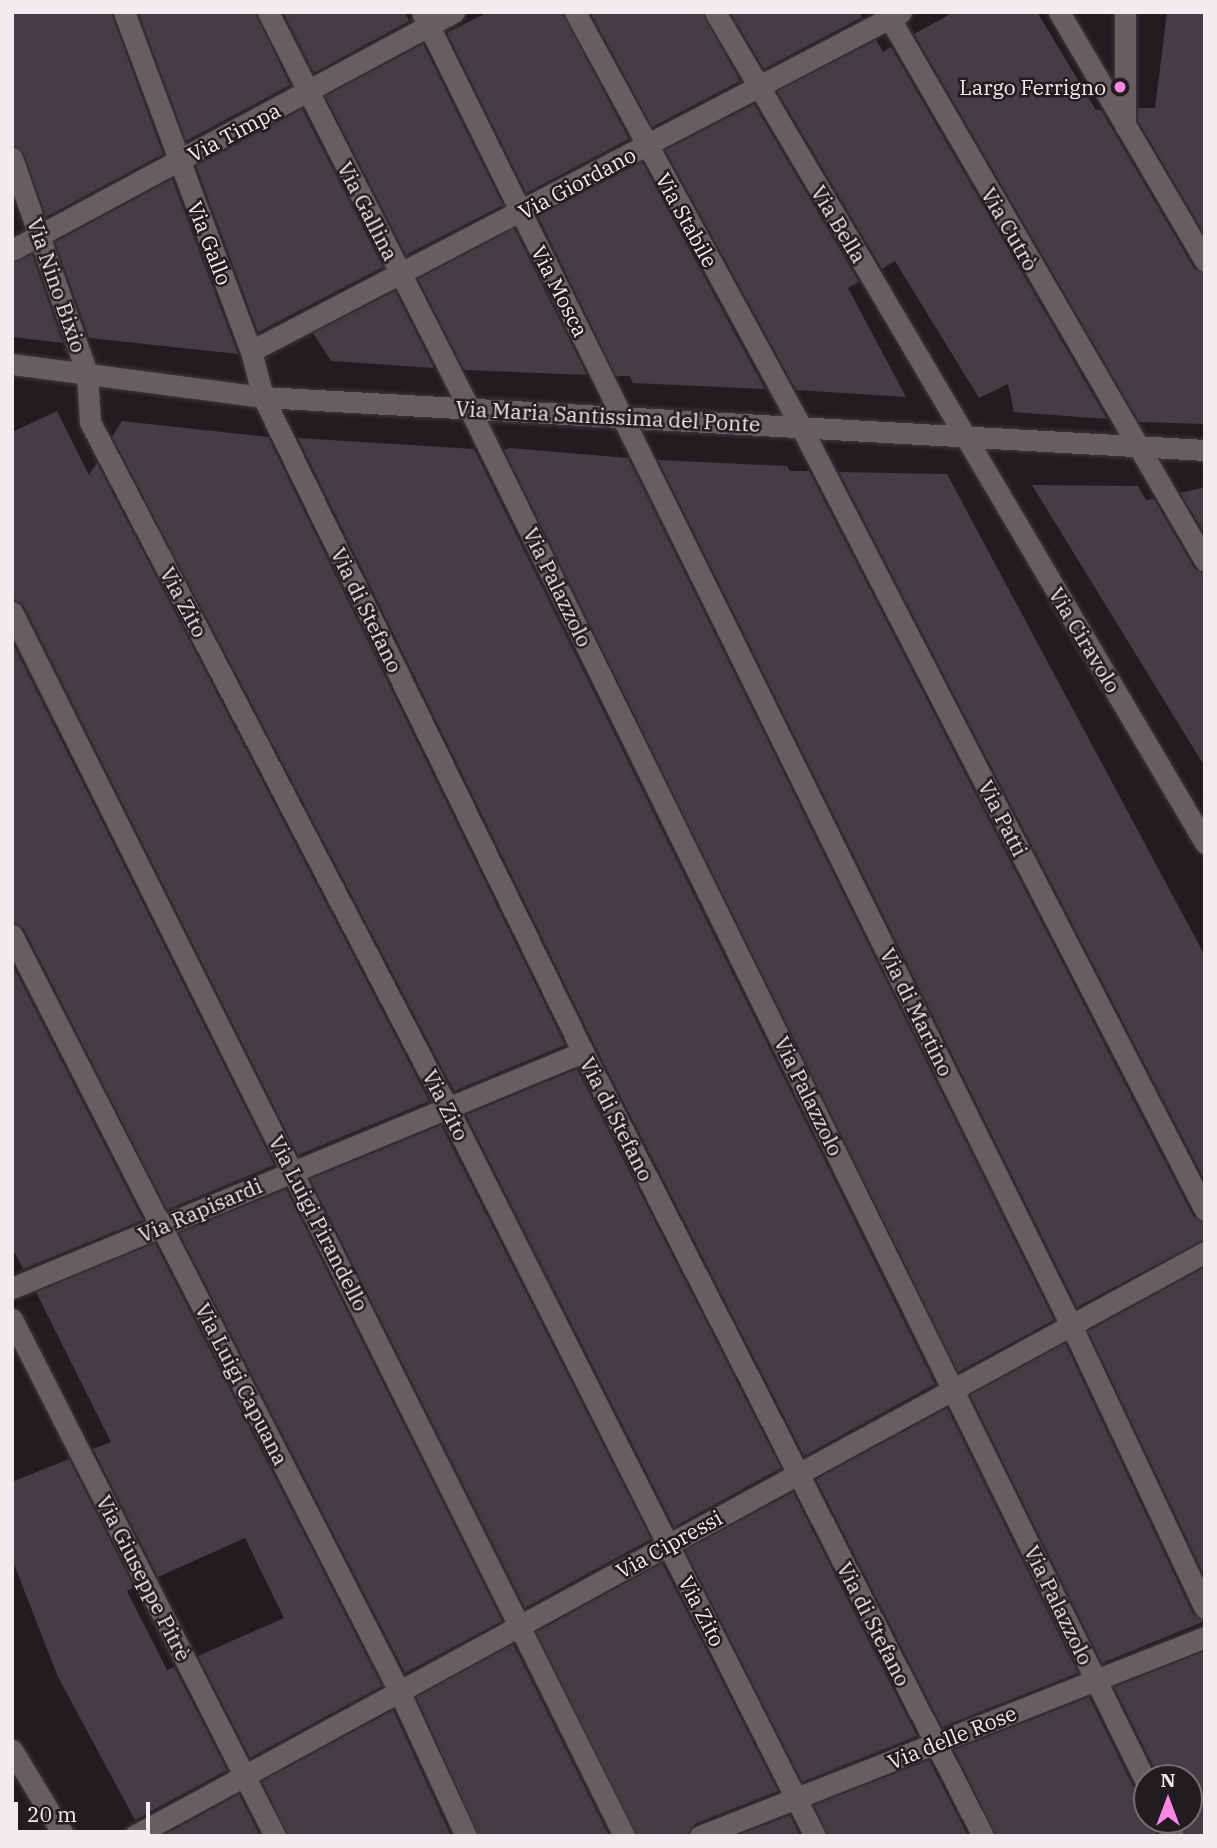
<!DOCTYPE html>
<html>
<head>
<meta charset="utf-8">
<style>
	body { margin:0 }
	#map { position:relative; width:1217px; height:1848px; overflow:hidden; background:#221b20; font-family:"IBM Plex Serif",serif }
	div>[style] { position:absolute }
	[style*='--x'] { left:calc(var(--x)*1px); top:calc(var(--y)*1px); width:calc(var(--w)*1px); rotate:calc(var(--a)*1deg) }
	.building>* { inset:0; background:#453d43 }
	.roads { filter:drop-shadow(0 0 2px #3e393d) drop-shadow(0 0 2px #3e393d) }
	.lane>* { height:21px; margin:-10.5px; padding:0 10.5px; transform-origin:10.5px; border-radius:10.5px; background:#675e64 }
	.street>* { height:21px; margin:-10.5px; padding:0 10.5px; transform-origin:10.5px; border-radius:10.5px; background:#675e64 }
	.secondary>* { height:21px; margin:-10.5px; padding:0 10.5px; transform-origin:10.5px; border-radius:10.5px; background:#675e64 }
	.dots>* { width:19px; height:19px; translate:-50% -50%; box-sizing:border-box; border:4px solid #221b20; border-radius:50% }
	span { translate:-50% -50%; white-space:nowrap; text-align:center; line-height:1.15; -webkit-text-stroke:5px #221b20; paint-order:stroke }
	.poi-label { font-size:21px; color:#f2ecf0 }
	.right { translate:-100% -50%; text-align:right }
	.street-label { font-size:21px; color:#f2ecf0 }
	.frame { position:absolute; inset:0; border:14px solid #f2ecf0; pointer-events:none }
	.north { position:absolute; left:1133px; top:1764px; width:70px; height:70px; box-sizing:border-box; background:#221b20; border:2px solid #756f73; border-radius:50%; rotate:0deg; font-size:19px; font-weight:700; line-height:28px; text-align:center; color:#f2ecf0 }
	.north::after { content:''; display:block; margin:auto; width:24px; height:32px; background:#fc86e4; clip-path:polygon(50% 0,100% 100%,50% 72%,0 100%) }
	.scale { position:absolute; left:14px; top:1802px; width:136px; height:32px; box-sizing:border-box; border:4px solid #f2ecf0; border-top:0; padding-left:9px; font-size:21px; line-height:24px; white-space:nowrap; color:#f2ecf0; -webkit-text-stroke:5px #221b20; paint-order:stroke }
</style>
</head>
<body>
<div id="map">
	<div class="building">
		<i style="clip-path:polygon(12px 12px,111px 12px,163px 154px,46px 217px,24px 154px,12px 145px)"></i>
		<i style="clip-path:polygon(138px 12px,255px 12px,290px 85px,186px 141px)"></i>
		<i style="clip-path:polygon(283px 12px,405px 12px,409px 21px,314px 73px)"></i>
		<i style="clip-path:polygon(488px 12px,562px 12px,629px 139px,526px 193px,447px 33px)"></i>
		<i style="clip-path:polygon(590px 12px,702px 12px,740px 81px,652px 127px)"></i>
		<i style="clip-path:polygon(730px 12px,859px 12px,862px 17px,764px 69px)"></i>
		<i style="clip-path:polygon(954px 12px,1037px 12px,1096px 110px,1101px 110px,1194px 268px,1205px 274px,1205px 424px,1139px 422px,914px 34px)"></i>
		<i style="clip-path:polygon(1167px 12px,1205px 12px,1205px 235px,1138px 121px,1138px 108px,1155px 108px)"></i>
		<i style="clip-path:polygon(876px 40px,883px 52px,891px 47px,1107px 419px,1014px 412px,1008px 384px,979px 398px,895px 261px,882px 269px,777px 91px)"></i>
		<i style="clip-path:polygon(423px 44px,503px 205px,406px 255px,325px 96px)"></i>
		<i style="clip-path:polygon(754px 104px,859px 282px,848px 288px,906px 397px,796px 390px,665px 150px)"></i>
		<i style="clip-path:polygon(302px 109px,383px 267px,258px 332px,196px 166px)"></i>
		<i style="clip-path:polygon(642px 162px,765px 389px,633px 383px,630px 376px,616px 376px,538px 216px)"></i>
		<i style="clip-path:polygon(172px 179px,238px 354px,89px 338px,55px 242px)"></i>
		<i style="clip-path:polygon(514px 228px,587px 375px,464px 370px,418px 279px)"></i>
		<i style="clip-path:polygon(32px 254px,60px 335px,63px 343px,12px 337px,12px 263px)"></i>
		<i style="clip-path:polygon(395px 291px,434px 368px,331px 361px,313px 333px)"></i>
		<i style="clip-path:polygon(57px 411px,89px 475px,97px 463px,429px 1101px,298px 1155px,24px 606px,12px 599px,12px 432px)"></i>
		<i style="clip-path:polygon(122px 421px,268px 437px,565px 1045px,454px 1091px,112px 437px)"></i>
		<i style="clip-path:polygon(298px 438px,474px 449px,935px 1384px,804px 1456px,595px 1046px)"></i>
		<i style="clip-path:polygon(510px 448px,628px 458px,1054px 1320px,958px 1372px,504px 450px)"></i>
		<i style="clip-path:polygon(658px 460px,787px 466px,790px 471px,809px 471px,1193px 1216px,1205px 1223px,1205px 1239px,1077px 1307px)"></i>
		<i style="clip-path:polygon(839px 472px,947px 474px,1205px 956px,1205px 1181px)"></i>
		<i style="clip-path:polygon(1032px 485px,1138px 486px,1146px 500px,1154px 499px,1194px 568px,1205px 574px,1205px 767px)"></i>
		<i style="clip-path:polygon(1205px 487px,1205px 534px,1180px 493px)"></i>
		<i style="clip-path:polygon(12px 642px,274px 1165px,167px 1210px,24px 929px,12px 922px)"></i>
		<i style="clip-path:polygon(12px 964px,143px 1220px,23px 1269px,12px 1248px)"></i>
		<i style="clip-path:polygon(577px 1069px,781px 1468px,674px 1527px,466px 1115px)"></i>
		<i style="clip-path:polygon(441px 1125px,651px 1539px,525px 1608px,310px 1179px)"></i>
		<i style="clip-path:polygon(286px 1189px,502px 1621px,405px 1673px,179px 1233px)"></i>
		<i style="clip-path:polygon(155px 1243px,382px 1686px,250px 1758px,198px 1656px,284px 1618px,245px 1538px,158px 1577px,93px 1449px,111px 1442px,36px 1292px)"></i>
		<i style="clip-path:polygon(1205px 1267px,1205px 1577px,1088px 1331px)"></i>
		<i style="clip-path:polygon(1065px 1343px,1193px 1614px,1205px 1621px,1102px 1663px,970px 1395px)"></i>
		<i style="clip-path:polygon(947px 1408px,1078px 1673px,942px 1727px,816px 1479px)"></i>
		<i style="clip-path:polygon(69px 1459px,134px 1587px,127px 1591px,167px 1670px,174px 1667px,227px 1770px,135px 1820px,58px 1677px,12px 1559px,12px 1482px)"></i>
		<i style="clip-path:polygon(793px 1492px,917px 1736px,802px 1782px,685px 1550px)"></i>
		<i style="clip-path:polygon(662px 1563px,778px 1791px,695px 1824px,687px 1836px,637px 1836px,536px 1632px)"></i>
		<i style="clip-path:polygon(513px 1644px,609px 1836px,479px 1836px,416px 1697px)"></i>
		<i style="clip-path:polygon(1205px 1651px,1205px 1836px,1186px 1836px,1180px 1820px,1189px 1820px,1189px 1778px,1159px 1778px,1114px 1687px)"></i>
		<i style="clip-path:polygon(1089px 1697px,1135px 1790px,1147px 1797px,1147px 1820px,1152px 1820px,1158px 1836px,996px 1836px,954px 1750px)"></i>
		<i style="clip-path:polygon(393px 1710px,451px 1836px,288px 1836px,262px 1781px)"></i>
		<i style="clip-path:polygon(929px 1760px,968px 1836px,828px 1836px,814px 1805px)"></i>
		<i style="clip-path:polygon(239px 1794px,260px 1836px,162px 1836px)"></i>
		<i style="clip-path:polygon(790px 1815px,800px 1836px,736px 1836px)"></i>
	</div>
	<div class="roads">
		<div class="lane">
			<i style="--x:1125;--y:12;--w:114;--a:90"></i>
		</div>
		<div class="street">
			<i style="--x:124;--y:12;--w:362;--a:69.5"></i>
			<i style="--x:251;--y:351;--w:48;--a:75.4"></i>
			<i style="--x:263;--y:397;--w:729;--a:63.96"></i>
			<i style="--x:583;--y:1052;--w:880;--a:62.97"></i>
			<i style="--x:268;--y:12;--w:444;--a:63.1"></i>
			<i style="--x:469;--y:408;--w:1534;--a:63.77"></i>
			<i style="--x:422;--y:12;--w:1465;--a:63.7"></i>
			<i style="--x:1071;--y:1325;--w:313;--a:64.7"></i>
			<i style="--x:575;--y:12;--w:473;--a:61.4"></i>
			<i style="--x:801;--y:427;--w:881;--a:62.71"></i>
			<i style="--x:715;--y:12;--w:965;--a:59.47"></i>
			<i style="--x:886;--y:12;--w:635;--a:59.84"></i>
			<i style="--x:1059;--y:12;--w:289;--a:59.6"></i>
			<i style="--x:12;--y:158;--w:228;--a:70.8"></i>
			<i style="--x:87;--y:373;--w:49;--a:86.5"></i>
			<i style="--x:90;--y:422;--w:772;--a:62.47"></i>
			<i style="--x:447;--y:1107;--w:817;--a:63.22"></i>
			<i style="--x:12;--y:250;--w:502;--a:-28.3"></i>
			<i style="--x:251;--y:351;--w:733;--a:-27.54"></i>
			<i style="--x:12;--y:612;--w:1368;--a:63.43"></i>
			<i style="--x:12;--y:935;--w:849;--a:62.89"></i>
			<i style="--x:399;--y:1691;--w:160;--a:65.2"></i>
			<i style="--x:12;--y:1288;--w:618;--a:-22.46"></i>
			<i style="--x:12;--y:1319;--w:580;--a:63.04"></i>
			<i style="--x:12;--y:1750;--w:100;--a:58.8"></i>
			<i style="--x:1165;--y:1820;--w:18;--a:63"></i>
			<i style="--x:134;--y:1836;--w:1220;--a:-28.6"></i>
			<i style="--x:700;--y:1836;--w:543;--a:-21.51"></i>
		</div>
		<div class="secondary">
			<i style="--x:12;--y:364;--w:253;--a:7.5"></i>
			<i style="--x:263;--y:397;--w:943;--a:3.22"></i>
		</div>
	</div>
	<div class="dots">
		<i style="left:1120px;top:87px;background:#fc86e4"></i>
	</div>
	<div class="poi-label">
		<span class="right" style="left:1106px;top:87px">Largo Ferrigno</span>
	</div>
	<div class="street-label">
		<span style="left:234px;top:132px;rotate:-28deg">Via Timpa</span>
		<span style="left:577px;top:183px;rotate:-28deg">Via Giordano</span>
		<span style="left:368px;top:211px;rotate:63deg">Via Gallina</span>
		<span style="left:687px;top:220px;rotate:61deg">Via Stabile</span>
		<span style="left:839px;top:224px;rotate:59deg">Via Bella</span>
		<span style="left:1010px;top:229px;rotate:60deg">Via Cutrò</span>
		<span style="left:210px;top:243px;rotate:69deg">Via Gallo</span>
		<span style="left:57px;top:285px;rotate:71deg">Via Nino Bixio</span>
		<span style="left:560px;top:291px;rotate:63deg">Via Mosca</span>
		<span style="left:608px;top:416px;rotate:3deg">Via Maria Santissima del Ponte</span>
		<span style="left:558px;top:587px;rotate:64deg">Via Palazzolo</span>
		<span style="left:184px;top:602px;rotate:62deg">Via Zito</span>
		<span style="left:367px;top:610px;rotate:64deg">Via di Stefano</span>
		<span style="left:1085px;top:640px;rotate:59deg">Via Ciravolo</span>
		<span style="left:1003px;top:818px;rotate:63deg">Via Patti</span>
		<span style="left:917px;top:1012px;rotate:64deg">Via di Martino</span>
		<span style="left:809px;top:1096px;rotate:64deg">Via Palazzolo</span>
		<span style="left:446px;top:1105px;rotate:63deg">Via Zito</span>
		<span style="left:617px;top:1119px;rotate:63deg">Via di Stefano</span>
		<span style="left:200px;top:1210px;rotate:-23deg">Via Rapisardi</span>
		<span style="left:319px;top:1223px;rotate:63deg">Via Luigi Pirandello</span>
		<span style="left:242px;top:1384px;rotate:63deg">Via Luigi Capuana</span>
		<span style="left:669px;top:1544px;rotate:-29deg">Via Cipressi</span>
		<span style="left:144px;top:1578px;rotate:63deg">Via Giuseppe Pitrè</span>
		<span style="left:1059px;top:1605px;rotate:64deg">Via Palazzolo</span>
		<span style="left:702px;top:1611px;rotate:63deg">Via Zito</span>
		<span style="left:874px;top:1624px;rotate:63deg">Via di Stefano</span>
		<span style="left:952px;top:1737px;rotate:-22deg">Via delle Rose</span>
	</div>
	<div class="frame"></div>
	<div class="north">N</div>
	<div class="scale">20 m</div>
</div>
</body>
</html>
